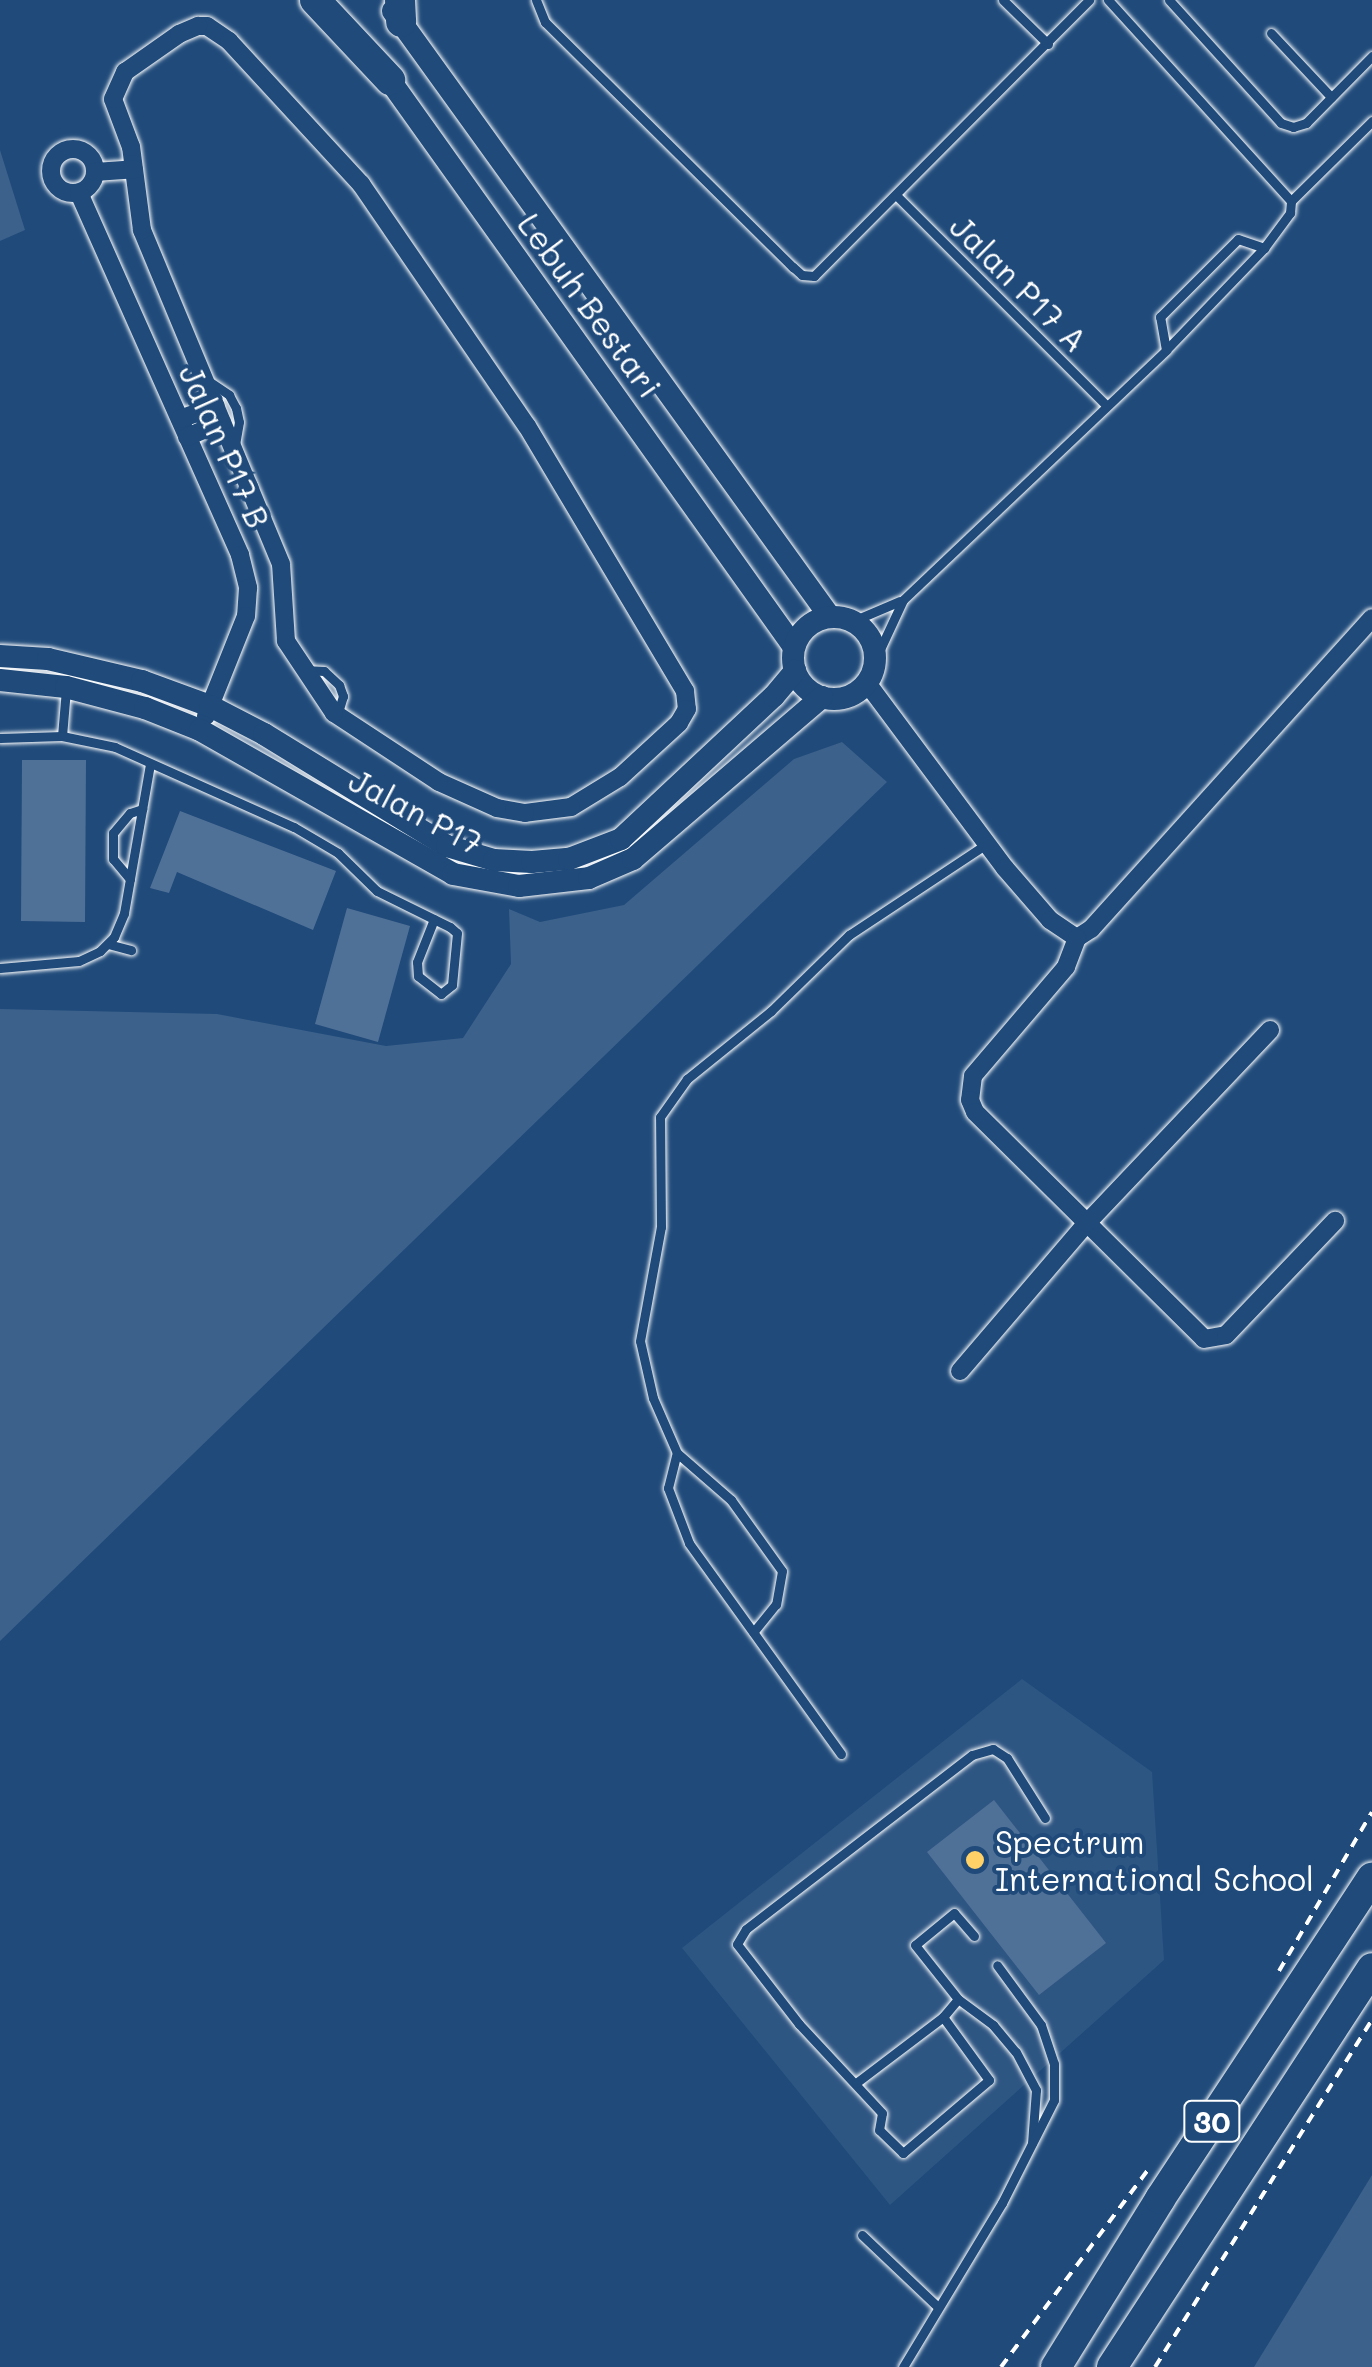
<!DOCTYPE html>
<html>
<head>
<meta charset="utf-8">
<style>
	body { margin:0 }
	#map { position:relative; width:1372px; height:2367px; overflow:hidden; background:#1f4a7a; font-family:Mali,sans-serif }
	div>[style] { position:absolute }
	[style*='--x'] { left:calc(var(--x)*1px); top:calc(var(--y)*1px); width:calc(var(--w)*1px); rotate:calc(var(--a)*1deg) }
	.built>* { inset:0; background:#2e5683 }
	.green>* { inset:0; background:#3c618b }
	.building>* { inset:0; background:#507197 }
	.path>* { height:4px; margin-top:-2px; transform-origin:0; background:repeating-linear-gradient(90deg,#fff 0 10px,transparent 0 18px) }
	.roads { filter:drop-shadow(0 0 2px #fff) drop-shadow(0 0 2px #fff) }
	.service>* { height:9px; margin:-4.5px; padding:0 4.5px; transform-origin:4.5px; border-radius:4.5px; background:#1f4a7a }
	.minor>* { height:18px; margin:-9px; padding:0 9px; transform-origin:9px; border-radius:9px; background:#1f4a7a }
	.minor>.ring { margin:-9px; padding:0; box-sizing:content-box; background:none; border:18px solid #1f4a7a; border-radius:50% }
	.tertiary>* { height:22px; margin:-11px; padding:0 11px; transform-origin:11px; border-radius:11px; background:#1f4a7a }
	.tertiary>.ring { margin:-11px; padding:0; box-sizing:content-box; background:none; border:22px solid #1f4a7a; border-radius:50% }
	.primary>* { height:30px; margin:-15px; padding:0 15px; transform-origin:15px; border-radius:15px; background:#1f4a7a }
	.dots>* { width:28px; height:28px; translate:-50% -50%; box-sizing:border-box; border:5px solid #1f4a7a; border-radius:50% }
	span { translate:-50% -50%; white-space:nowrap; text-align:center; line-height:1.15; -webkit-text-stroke:8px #1f4a7a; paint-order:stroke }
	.shield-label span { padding:2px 8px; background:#1f4a7a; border:2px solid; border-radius:8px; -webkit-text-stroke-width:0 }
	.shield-label { font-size:30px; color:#fff; font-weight:700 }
	.street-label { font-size:32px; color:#fff }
	.poi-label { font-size:32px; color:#fff }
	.left { translate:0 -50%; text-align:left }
</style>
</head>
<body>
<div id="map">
	<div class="built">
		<i style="clip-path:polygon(1022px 1679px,1152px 1772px,1164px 1960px,890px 2205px,682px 1948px)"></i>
	</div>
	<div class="green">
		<i style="clip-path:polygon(0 150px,25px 230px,0 241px)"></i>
		<i style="clip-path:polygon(842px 742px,887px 782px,0 1641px,0 1009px,217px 1014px,386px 1046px,463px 1038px,511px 964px,509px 909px,540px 922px,624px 905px,794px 759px)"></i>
		<i style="clip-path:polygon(1372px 2175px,1372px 2367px,1254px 2367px)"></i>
	</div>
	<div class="building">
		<i style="clip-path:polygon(22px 760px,86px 760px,85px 922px,21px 921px)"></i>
		<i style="clip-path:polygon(180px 811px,336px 871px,313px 930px,177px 872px,169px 893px,150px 888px)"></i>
		<i style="clip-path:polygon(347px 908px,410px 926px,378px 1042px,315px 1024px)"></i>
		<i style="clip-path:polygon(994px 1800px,1106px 1943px,1039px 1995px,927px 1852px)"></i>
	</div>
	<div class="path">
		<i style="--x:1279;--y:1971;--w:184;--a:-59.7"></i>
		<i style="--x:1001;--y:2367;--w:251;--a:-53.3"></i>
		<i style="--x:1155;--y:2367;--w:409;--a:-58"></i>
	</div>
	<div class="roads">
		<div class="service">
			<i style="--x:536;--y:0;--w:24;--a:68"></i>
			<i style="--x:545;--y:22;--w:349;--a:44.7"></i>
			<i style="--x:793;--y:267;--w:12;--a:42"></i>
			<i style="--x:802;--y:275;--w:12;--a:5"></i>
			<i style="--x:814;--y:276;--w:390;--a:-45.1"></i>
			<i style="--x:1003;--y:0;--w:63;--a:44.4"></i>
			<i style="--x:1169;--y:0;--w:166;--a:47.7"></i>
			<i style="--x:1281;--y:123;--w:13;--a:18"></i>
			<i style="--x:1293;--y:127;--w:14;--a:-17"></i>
			<i style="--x:1306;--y:123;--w:94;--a:-45.4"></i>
			<i style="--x:1271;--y:33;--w:88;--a:46.8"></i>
			<i style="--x:897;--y:196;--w:296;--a:45"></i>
			<i style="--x:1291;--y:201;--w:114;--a:-44.6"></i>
			<i style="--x:1166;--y:350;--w:34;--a:-100"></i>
			<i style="--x:1160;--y:317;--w:110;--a:-45"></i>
			<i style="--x:1238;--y:239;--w:28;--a:19"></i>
			<i style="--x:207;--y:380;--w:27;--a:34"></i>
			<i style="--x:229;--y:395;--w:15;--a:62"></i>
			<i style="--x:236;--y:408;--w:14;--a:78"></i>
			<i style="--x:239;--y:422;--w:23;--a:100"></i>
			<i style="--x:853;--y:621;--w:51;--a:-23.1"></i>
			<i style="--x:875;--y:660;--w:66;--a:-65"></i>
			<i style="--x:903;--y:600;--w:363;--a:-43.5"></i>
			<i style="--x:1166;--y:350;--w:141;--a:-46.1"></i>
			<i style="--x:1264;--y:248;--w:44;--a:-53.4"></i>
			<i style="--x:1290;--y:213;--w:12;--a:-85"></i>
			<i style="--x:1291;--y:201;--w:272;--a:-132.3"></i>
			<i style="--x:305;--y:670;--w:19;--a:3"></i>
			<i style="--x:324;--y:671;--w:21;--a:43"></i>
			<i style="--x:339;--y:685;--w:12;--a:70"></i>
			<i style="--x:343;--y:696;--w:21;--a:107"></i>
			<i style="--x:62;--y:736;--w:47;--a:-85.1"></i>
			<i style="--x:0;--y:738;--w:62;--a:-1.8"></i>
			<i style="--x:62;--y:736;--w:54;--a:11.7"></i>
			<i style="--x:115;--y:747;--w:196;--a:24.1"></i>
			<i style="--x:294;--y:827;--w:51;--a:30.6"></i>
			<i style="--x:338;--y:853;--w:54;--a:44.3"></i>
			<i style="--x:377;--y:891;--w:81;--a:26.3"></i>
			<i style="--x:450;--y:927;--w:9;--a:41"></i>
			<i style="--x:457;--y:933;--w:52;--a:95.5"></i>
			<i style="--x:452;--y:985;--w:14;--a:141"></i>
			<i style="--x:441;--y:994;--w:29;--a:-142"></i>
			<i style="--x:418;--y:976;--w:14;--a:-94"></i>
			<i style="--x:417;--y:962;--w:46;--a:-68.4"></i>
			<i style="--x:130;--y:879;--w:26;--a:-130"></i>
			<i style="--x:113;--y:859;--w:26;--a:-90"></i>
			<i style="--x:113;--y:833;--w:26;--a:-50"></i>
			<i style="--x:130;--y:813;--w:13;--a:-18"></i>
			<i style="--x:108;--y:944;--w:24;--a:15"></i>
			<i style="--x:0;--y:968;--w:79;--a:-5.1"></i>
			<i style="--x:79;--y:961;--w:23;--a:-25"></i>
			<i style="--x:100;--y:951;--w:20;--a:-45"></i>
			<i style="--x:114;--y:937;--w:26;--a:-67"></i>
			<i style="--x:124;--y:913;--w:151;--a:-80.1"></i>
			<i style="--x:677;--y:1453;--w:72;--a:41"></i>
			<i style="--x:731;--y:1500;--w:87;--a:54.3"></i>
			<i style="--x:782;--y:1571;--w:34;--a:100"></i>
			<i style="--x:776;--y:1604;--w:36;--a:129"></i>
			<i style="--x:841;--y:1754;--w:260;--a:-125.8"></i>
			<i style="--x:689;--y:1543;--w:59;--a:-110.9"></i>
			<i style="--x:668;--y:1488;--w:36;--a:-76"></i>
			<i style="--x:677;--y:1453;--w:60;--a:-113.6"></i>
			<i style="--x:653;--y:1398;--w:58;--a:-102.8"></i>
			<i style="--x:640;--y:1341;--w:116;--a:-79.6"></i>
			<i style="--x:661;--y:1227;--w:110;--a:-90.5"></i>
			<i style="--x:660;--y:1117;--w:47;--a:-54.6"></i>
			<i style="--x:687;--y:1079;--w:108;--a:-39"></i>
			<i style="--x:771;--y:1011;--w:109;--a:-44.3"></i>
			<i style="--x:849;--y:935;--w:167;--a:-33.5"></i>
			<i style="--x:974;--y:1936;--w:30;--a:-131"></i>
			<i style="--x:954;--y:1913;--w:50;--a:140.6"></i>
			<i style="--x:915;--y:1945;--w:69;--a:51.5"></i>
			<i style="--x:958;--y:1999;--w:44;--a:36.6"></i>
			<i style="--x:993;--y:2025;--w:35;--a:50"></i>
			<i style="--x:1016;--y:2052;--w:43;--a:62.2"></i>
			<i style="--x:1036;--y:2090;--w:53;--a:94.3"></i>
			<i style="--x:943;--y:2017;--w:78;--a:53.9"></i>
			<i style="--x:989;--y:2080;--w:113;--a:139.7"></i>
			<i style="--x:903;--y:2153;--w:33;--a:-136"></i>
			<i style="--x:879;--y:2130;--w:17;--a:-80"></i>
			<i style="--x:882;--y:2113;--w:122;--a:-133"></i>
			<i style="--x:799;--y:2024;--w:101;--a:-127.8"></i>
			<i style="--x:737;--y:1944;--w:17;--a:-59"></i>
			<i style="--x:746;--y:1929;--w:285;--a:-37.6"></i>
			<i style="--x:972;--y:1755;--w:22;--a:-16"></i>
			<i style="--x:993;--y:1749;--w:17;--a:33"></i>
			<i style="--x:1007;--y:1758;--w:71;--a:57.7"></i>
			<i style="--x:856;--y:2083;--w:109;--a:-37.2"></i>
			<i style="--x:943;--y:2017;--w:23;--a:-50"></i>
			<i style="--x:862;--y:2235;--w:105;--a:43.5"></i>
			<i style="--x:903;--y:2367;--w:192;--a:-58.9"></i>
			<i style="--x:1002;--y:2203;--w:115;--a:-63.2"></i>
			<i style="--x:1054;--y:2100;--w:36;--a:-90"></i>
			<i style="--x:1054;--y:2064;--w:41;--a:-108.4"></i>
			<i style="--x:1041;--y:2025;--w:74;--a:-126.3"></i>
		</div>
		<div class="minor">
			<i style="--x:198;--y:26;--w:9;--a:0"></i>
			<i style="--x:207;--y:26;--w:27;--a:34"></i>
			<i style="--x:229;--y:41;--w:195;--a:47.3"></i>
			<i style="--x:361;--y:184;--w:293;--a:55.6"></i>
			<i style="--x:527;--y:426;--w:309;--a:59.2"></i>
			<i style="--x:685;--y:691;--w:18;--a:84"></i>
			<i style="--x:687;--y:709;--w:16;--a:120"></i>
			<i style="--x:679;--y:723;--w:80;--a:137.5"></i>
			<i style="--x:620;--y:777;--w:57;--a:148.5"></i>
			<i style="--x:571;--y:807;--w:46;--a:172.6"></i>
			<i style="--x:525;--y:813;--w:28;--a:-170"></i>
			<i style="--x:497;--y:808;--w:64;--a:-155.9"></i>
			<i style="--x:439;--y:782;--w:126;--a:-146.7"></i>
			<i style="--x:334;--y:713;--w:87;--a:-123.7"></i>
			<i style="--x:286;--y:641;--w:77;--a:-93.7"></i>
			<i style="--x:281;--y:564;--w:362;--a:-112.6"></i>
			<i style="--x:142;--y:230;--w:84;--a:-97.5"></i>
			<i style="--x:131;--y:147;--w:51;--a:-110.6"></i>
			<i style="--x:113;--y:99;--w:30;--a:-66"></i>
			<i style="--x:125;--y:72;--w:66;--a:-35.1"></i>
			<i style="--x:179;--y:34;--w:21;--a:-23"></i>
			<i class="ring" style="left:51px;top:149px;width:26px;height:26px"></i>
			<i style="--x:95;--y:172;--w:39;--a:-4"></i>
			<i style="--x:79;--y:193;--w:396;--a:66"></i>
			<i style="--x:240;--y:555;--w:34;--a:76"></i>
			<i style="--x:248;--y:588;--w:28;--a:94"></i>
			<i style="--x:246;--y:616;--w:108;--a:111.8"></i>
			<i style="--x:180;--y:419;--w:38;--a:-20"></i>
			<i style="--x:187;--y:437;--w:38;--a:-23"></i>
			<i style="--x:867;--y:683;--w:231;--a:53.3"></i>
			<i style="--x:1005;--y:868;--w:69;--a:49.1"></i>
			<i style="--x:1050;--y:920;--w:32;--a:34"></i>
			<i style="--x:1077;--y:938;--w:17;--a:-33"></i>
			<i style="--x:1091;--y:929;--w:419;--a:-47.9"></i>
			<i style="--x:1077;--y:938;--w:31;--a:111"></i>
			<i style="--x:1066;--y:967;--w:143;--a:130.5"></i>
			<i style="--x:973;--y:1076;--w:24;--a:97"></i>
			<i style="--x:970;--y:1100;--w:13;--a:67"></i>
			<i style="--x:975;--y:1112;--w:322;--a:44.7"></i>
			<i style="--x:1204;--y:1339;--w:22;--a:-10"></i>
			<i style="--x:1226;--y:1335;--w:158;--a:-46.3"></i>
			<i style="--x:960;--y:1371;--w:195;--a:-49.4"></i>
			<i style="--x:1087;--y:1223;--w:266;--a:-46.5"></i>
		</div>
		<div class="tertiary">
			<i style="--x:393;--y:11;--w:747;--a:54.2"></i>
			<i style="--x:381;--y:68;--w:711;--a:54.5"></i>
			<i class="ring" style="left:793px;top:617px;width:60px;height:60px"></i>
			<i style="--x:0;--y:656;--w:48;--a:3.6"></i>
			<i style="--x:48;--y:659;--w:97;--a:13.2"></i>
			<i style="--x:142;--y:681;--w:72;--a:20.2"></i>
			<i style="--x:210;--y:706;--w:61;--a:27.4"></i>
			<i style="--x:264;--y:734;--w:215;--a:31.5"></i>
			<i style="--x:447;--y:846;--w:49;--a:16.6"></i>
			<i style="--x:494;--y:860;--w:38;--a:3"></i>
			<i style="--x:532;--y:862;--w:37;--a:-5"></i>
			<i style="--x:569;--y:859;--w:56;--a:-21"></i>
			<i style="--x:621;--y:839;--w:209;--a:-43.1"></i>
			<i style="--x:774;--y:696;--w:33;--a:-50"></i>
			<i style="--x:0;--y:680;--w:66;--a:6.1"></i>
			<i style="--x:66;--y:687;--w:82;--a:14.9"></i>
			<i style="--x:145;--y:708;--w:59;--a:21.8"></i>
			<i style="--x:200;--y:730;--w:291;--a:29.6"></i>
			<i style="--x:453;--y:874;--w:67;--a:10.3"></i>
			<i style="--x:519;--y:886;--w:70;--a:-6.5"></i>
			<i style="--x:589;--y:878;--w:48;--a:-23.4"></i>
			<i style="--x:633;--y:859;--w:249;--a:-40.6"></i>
		</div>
		<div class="primary">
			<i style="--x:315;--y:0;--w:110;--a:46.8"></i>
			<i style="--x:400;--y:0;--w:22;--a:87"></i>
			<i style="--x:1056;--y:2367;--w:198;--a:-58.2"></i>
			<i style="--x:1160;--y:2199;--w:385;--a:-56.6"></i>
			<i style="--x:1112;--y:2367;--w:476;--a:-56.9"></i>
		</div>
	</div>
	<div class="dots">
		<i style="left:975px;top:1860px;background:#ffd166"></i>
	</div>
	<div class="shield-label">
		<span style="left:1212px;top:2121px">30</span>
	</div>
	<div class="street-label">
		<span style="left:1019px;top:283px;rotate:45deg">Jalan P17 A</span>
		<span style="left:590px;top:305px;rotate:54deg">Lebuh Bestari</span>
		<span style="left:225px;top:446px;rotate:66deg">Jalan P17 B</span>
		<span style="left:416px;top:811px;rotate:28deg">Jalan P17</span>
	</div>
	<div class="poi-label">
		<span class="left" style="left:995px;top:1860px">Spectrum<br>International School</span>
	</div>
</div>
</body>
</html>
